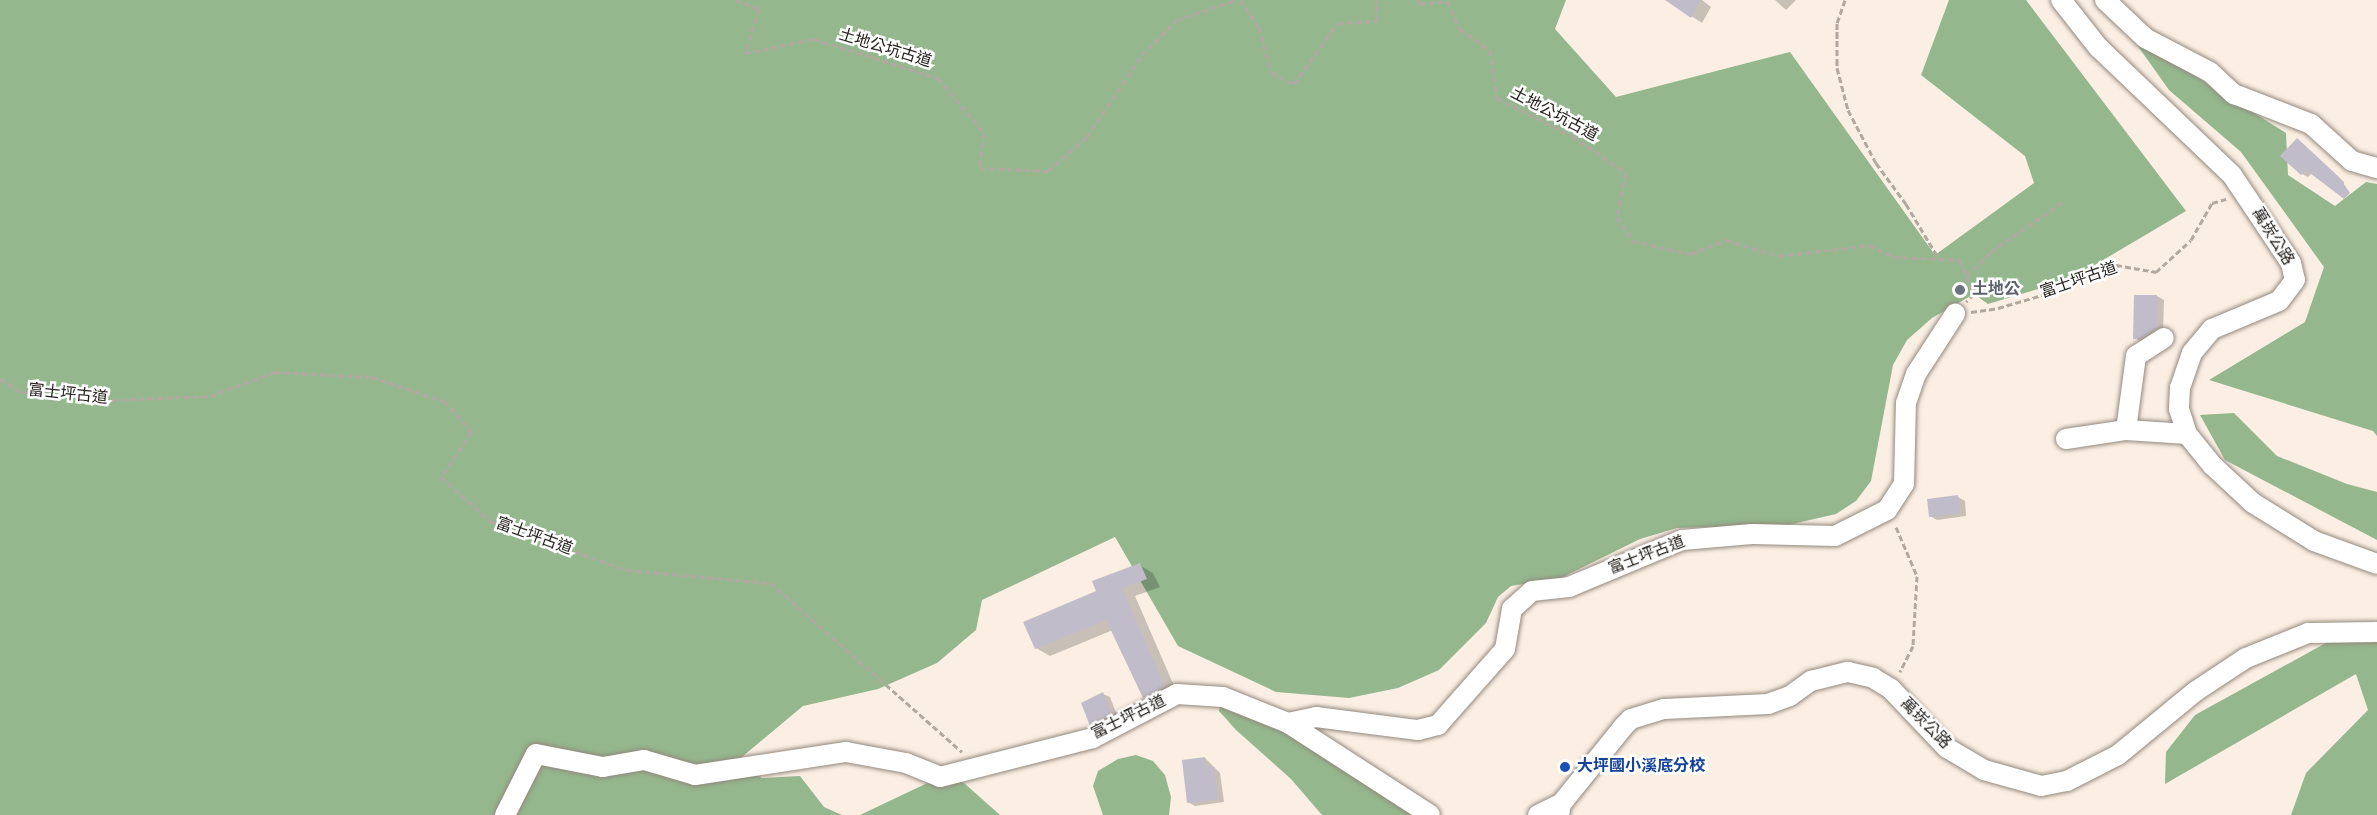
<!DOCTYPE html>
<html>
<head>
<meta charset="utf-8">
<style>
	body { margin:0 }
	#map { position:relative; width:2377px; height:815px; overflow:hidden; background:#fbefe4; font-family:Overpass,"Noto Sans TC",sans-serif }
	div>[style] { position:absolute }
	[style*='--x'] { left:calc(var(--x)*1px); top:calc(var(--y)*1px); width:calc(var(--w)*1px); rotate:calc(var(--a)*1deg) }
	.forest>* { inset:0; background:#94b78d }
	.shadow>* { inset:0; background:#0003 }
	.building>* { inset:0; background:#c1bcca }
	.path>* { height:3px; margin-top:-1.5px; transform-origin:0; background:repeating-linear-gradient(90deg,#b1a89f 0 6px,transparent 0 9px) }
	.roads { filter:drop-shadow(0 0 2px #93887d) drop-shadow(0 0 2px #93887d) }
	.minor>* { height:20px; margin:-10px; padding:0 10px; transform-origin:10px; border-radius:10px; background:#fff }
	.dots>* { width:16px; height:16px; translate:-50% -50%; box-sizing:border-box; border:3px solid #fff; border-radius:50% }
	span { translate:-50% -50%; white-space:nowrap; text-align:center; line-height:1.15; -webkit-text-stroke:5px #fff; paint-order:stroke }
	.street-label { font-size:16px; color:#26221d }
	.worship-label { font-size:16px; color:#5b616d; font-weight:700 }
	.left { translate:0 -50%; text-align:left }
	.transit-label { font-size:16px; color:#164399; font-weight:700 }
</style>
</head>
<body>
<div id="map">
	<div class="forest">
		<i style="clip-path:polygon(0 0,1566px 0,1555px 29px,1616px 97px,1790px 52px,1935px 255px,2034px 183px,2025px 156px,1921px 75px,1949px 0,2026px 0,2186px 211px,2071px 279px,1988px 304px,1974px 294px,1932px 318px,1907px 340px,1893px 365px,1871px 481px,1856px 501px,1836px 514px,1788px 525px,1677px 528px,1640px 539px,1561px 578px,1511px 586px,1498px 597px,1486px 623px,1439px 670px,1398px 688px,1349px 698px,1276px 692px,1178px 646px,1115px 537px,982px 600px,976px 630px,937px 663px,878px 689px,803px 706px,737px 761px,762px 778px,800px 776px,824px 807px,842px 815px,0 815px)"></i>
		<i style="clip-path:polygon(2130px 35px,2286px 133px,2288px 175px,2335px 206px,2366px 182px,2377px 184px,2377px 436px,2373px 431px,2209px 380px,2305px 322px,2324px 267px,2241px 152px,2169px 90px)"></i>
		<i style="clip-path:polygon(2234px 413px,2277px 456px,2347px 484px,2377px 492px,2377px 540px,2225px 460px,2200px 415px)"></i>
		<i style="clip-path:polygon(2333px 639px,2377px 642px,2377px 815px,2291px 815px,2306px 773px,2368px 710px,2356px 674px,2165px 784px,2166px 752px,2195px 715px)"></i>
		<i style="clip-path:polygon(1220px 705px,1289px 734px,1414px 815px,1322px 815px,1291px 779px,1236px 730px,1219px 711px)"></i>
		<i style="clip-path:polygon(1136px 755px,1153px 761px,1165px 775px,1171px 797px,1169px 815px,1103px 815px,1093px 786px,1098px 771px,1118px 759px)"></i>
		<i style="clip-path:polygon(940px 777px,964px 783px,1000px 815px,860px 815px)"></i>
	</div>
	<div class="shadow">
		<i style="clip-path:polygon(1667px 0,1702px 0,1711px 7px,1702px 23px)"></i>
		<i style="clip-path:polygon(1775px 0,1796px 0,1786px 10px)"></i>
		<i style="clip-path:polygon(2297px 140px,2344px 182px,2344px 196px,2312px 173px,2308px 177px,2302px 174px,2282px 156px)"></i>
		<i style="clip-path:polygon(2157px 296px,2164px 300px,2163px 332px,2141px 342px,2135px 338px)"></i>
		<i style="clip-path:polygon(1958px 497px,1965px 501px,1966px 516px,1937px 520px,1930px 516px)"></i>
		<i style="clip-path:polygon(1139px 565px,1153px 573px,1160px 587px,1135px 596px,1178px 695px,1158px 705px,1144px 697px,1113px 630px,1050px 656px,1036px 648px,1098px 592px)"></i>
		<i style="clip-path:polygon(1103px 694px,1110px 697px,1118px 718px,1098px 729px,1091px 725px)"></i>
		<i style="clip-path:polygon(1205px 758px,1220px 773px,1224px 802px,1195px 806px,1188px 802px)"></i>
	</div>
	<div class="building">
		<i style="clip-path:polygon(1665px 0,1701px 0,1691px 18px)"></i>
		<i style="clip-path:polygon(2297px 138px,2339px 177px,2350px 193px,2344px 199px,2306px 170px,2301px 175px,2280px 156px)"></i>
		<i style="clip-path:polygon(2134px 295px,2157px 295px,2157px 328px,2141px 339px,2133px 339px)"></i>
		<i style="clip-path:polygon(1958px 495px,1960px 513px,1929px 517px,1927px 499px)"></i>
		<i style="clip-path:polygon(1140px 563px,1147px 579px,1122px 588px,1165px 687px,1143px 698px,1106px 620px,1035px 649px,1023px 622px,1096px 591px,1092px 581px)"></i>
		<i style="clip-path:polygon(1103px 692px,1112px 715px,1090px 726px,1081px 703px)"></i>
		<i style="clip-path:polygon(1205px 757px,1206px 766px,1214px 767px,1218px 799px,1187px 803px,1182px 760px)"></i>
	</div>
	<div class="path">
		<i style="--x:736;--y:0;--w:25;--a:21"></i>
		<i style="--x:759;--y:9;--w:46;--a:107.7"></i>
		<i style="--x:745;--y:53;--w:70;--a:-11.5"></i>
		<i style="--x:814;--y:39;--w:130;--a:17.5"></i>
		<i style="--x:938;--y:78;--w:72;--a:50.1"></i>
		<i style="--x:984;--y:133;--w:35;--a:97"></i>
		<i style="--x:980;--y:168;--w:68;--a:2.5"></i>
		<i style="--x:1048;--y:171;--w:52;--a:-41.1"></i>
		<i style="--x:1087;--y:137;--w:99;--a:-56.1"></i>
		<i style="--x:1142;--y:55;--w:49;--a:-45"></i>
		<i style="--x:1177;--y:20;--w:62;--a:-18.7"></i>
		<i style="--x:1240;--y:0;--w:33;--a:55"></i>
		<i style="--x:1259;--y:27;--w:47;--a:75.1"></i>
		<i style="--x:1271;--y:72;--w:26;--a:28"></i>
		<i style="--x:1294;--y:84;--w:75;--a:-54.2"></i>
		<i style="--x:1338;--y:23;--w:39;--a:-3"></i>
		<i style="--x:1377;--y:21;--w:21;--a:-90"></i>
		<i style="--x:1418;--y:0;--w:4;--a:63"></i>
		<i style="--x:1420;--y:4;--w:27;--a:-6"></i>
		<i style="--x:1447;--y:1;--w:31;--a:65"></i>
		<i style="--x:1460;--y:29;--w:37;--a:35"></i>
		<i style="--x:1490;--y:50;--w:49;--a:81.7"></i>
		<i style="--x:1497;--y:98;--w:85;--a:26.6"></i>
		<i style="--x:1573;--y:136;--w:65;--a:34.9"></i>
		<i style="--x:1626;--y:173;--w:45;--a:101.6"></i>
		<i style="--x:1617;--y:217;--w:29;--a:56"></i>
		<i style="--x:1633;--y:241;--w:59;--a:12.6"></i>
		<i style="--x:1691;--y:254;--w:38;--a:-22"></i>
		<i style="--x:1726;--y:240;--w:55;--a:16.8"></i>
		<i style="--x:1779;--y:256;--w:91;--a:-7"></i>
		<i style="--x:1869;--y:245;--w:28;--a:26"></i>
		<i style="--x:1894;--y:257;--w:66;--a:2.6"></i>
		<i style="--x:1960;--y:260;--w:37;--a:68"></i>
		<i style="--x:1974;--y:294;--w:11;--a:135"></i>
		<i style="--x:1845;--y:0;--w:24;--a:109"></i>
		<i style="--x:1837;--y:23;--w:45;--a:90"></i>
		<i style="--x:1837;--y:68;--w:43;--a:75.3"></i>
		<i style="--x:1848;--y:110;--w:60;--a:62.2"></i>
		<i style="--x:1876;--y:163;--w:51;--a:53.8"></i>
		<i style="--x:1906;--y:204;--w:64;--a:59"></i>
		<i style="--x:1967;--y:276;--w:34;--a:-45"></i>
		<i style="--x:1991;--y:252;--w:88;--a:-34.8"></i>
		<i style="--x:1971;--y:312;--w:27;--a:-8"></i>
		<i style="--x:1998;--y:308;--w:75;--a:-16.3"></i>
		<i style="--x:2070;--y:287;--w:51;--a:-25.6"></i>
		<i style="--x:2116;--y:265;--w:41;--a:9.9"></i>
		<i style="--x:2156;--y:272;--w:47;--a:-42.4"></i>
		<i style="--x:2191;--y:240;--w:43;--a:-60.4"></i>
		<i style="--x:2212;--y:203;--w:15;--a:-16"></i>
		<i style="--x:0;--y:379;--w:26;--a:31"></i>
		<i style="--x:22;--y:392;--w:90;--a:5.1"></i>
		<i style="--x:112;--y:400;--w:98;--a:-2.3"></i>
		<i style="--x:210;--y:396;--w:69;--a:-20.3"></i>
		<i style="--x:275;--y:372;--w:97;--a:3"></i>
		<i style="--x:372;--y:377;--w:76;--a:18.4"></i>
		<i style="--x:444;--y:401;--w:42;--a:47.9"></i>
		<i style="--x:472;--y:432;--w:55;--a:124.6"></i>
		<i style="--x:441;--y:477;--w:66;--a:41.9"></i>
		<i style="--x:490;--y:521;--w:145;--a:19.7"></i>
		<i style="--x:627;--y:570;--w:145;--a:5.2"></i>
		<i style="--x:771;--y:583;--w:255;--a:41.5"></i>
		<i style="--x:1896;--y:527;--w:53;--a:66.8"></i>
		<i style="--x:1917;--y:576;--w:70;--a:93.3"></i>
		<i style="--x:1913;--y:646;--w:29;--a:117"></i>
	</div>
	<div class="roads">
		<div class="minor">
			<i style="--x:2061;--y:0;--w:60;--a:51.8"></i>
			<i style="--x:2098;--y:47;--w:185;--a:43.7"></i>
			<i style="--x:2232;--y:175;--w:106;--a:56.2"></i>
			<i style="--x:2291;--y:263;--w:17;--a:77"></i>
			<i style="--x:2295;--y:280;--w:26;--a:127"></i>
			<i style="--x:2279;--y:301;--w:73;--a:157.3"></i>
			<i style="--x:2212;--y:329;--w:31;--a:130"></i>
			<i style="--x:2192;--y:353;--w:37;--a:109"></i>
			<i style="--x:2180;--y:388;--w:21;--a:93"></i>
			<i style="--x:2179;--y:409;--w:26;--a:72"></i>
			<i style="--x:2187;--y:434;--w:40;--a:51"></i>
			<i style="--x:2212;--y:465;--w:56;--a:42.8"></i>
			<i style="--x:2253;--y:503;--w:72;--a:31.9"></i>
			<i style="--x:2314;--y:541;--w:67;--a:20.1"></i>
			<i style="--x:2105;--y:0;--w:55;--a:43.5"></i>
			<i style="--x:2145;--y:38;--w:73;--a:27.6"></i>
			<i style="--x:2210;--y:72;--w:33;--a:43"></i>
			<i style="--x:2234;--y:94;--w:83;--a:21.3"></i>
			<i style="--x:2311;--y:124;--w:55;--a:42.1"></i>
			<i style="--x:2352;--y:161;--w:26;--a:16"></i>
			<i style="--x:2126;--y:430;--w:75;--a:-82.3"></i>
			<i style="--x:2136;--y:356;--w:33;--a:-33"></i>
			<i style="--x:2066;--y:439;--w:61;--a:-8.5"></i>
			<i style="--x:2126;--y:430;--w:61;--a:3.8"></i>
			<i style="--x:1288;--y:723;--w:29;--a:-12"></i>
			<i style="--x:1316;--y:717;--w:103;--a:7.3"></i>
			<i style="--x:1418;--y:730;--w:21;--a:-14"></i>
			<i style="--x:1438;--y:725;--w:101;--a:-48.6"></i>
			<i style="--x:1505;--y:649;--w:41;--a:-80.1"></i>
			<i style="--x:1512;--y:609;--w:27;--a:-42"></i>
			<i style="--x:1532;--y:591;--w:37;--a:-6"></i>
			<i style="--x:1569;--y:587;--w:122;--a:-22.6"></i>
			<i style="--x:1682;--y:540;--w:70;--a:-4.9"></i>
			<i style="--x:1752;--y:534;--w:83;--a:1.4"></i>
			<i style="--x:1835;--y:536;--w:58;--a:-26.6"></i>
			<i style="--x:1887;--y:510;--w:31;--a:-57"></i>
			<i style="--x:1904;--y:484;--w:81;--a:-88.6"></i>
			<i style="--x:1906;--y:403;--w:31;--a:-71"></i>
			<i style="--x:1916;--y:374;--w:72;--a:-57"></i>
			<i style="--x:505;--y:815;--w:68;--a:-63.1"></i>
			<i style="--x:536;--y:754;--w:68;--a:11"></i>
			<i style="--x:603;--y:767;--w:42;--a:-9.7"></i>
			<i style="--x:644;--y:760;--w:53;--a:16.4"></i>
			<i style="--x:695;--y:775;--w:153;--a:-8.7"></i>
			<i style="--x:846;--y:752;--w:61;--a:10.4"></i>
			<i style="--x:906;--y:763;--w:37;--a:22"></i>
			<i style="--x:940;--y:777;--w:158;--a:-14.3"></i>
			<i style="--x:1093;--y:738;--w:95;--a:-27.6"></i>
			<i style="--x:1177;--y:694;--w:46;--a:3.7"></i>
			<i style="--x:1223;--y:697;--w:70;--a:21.8"></i>
			<i style="--x:1288;--y:723;--w:169;--a:32.9"></i>
			<i style="--x:1538;--y:815;--w:25;--a:-26"></i>
			<i style="--x:1559;--y:815;--w:11;--a:-80"></i>
			<i style="--x:1561;--y:804;--w:100;--a:-51.1"></i>
			<i style="--x:1624;--y:726;--w:10;--a:-45"></i>
			<i style="--x:1631;--y:719;--w:34;--a:-17"></i>
			<i style="--x:1664;--y:709;--w:104;--a:-2.8"></i>
			<i style="--x:1768;--y:704;--w:23;--a:-20"></i>
			<i style="--x:1790;--y:696;--w:26;--a:-36"></i>
			<i style="--x:1811;--y:681;--w:38;--a:-14"></i>
			<i style="--x:1848;--y:672;--w:26;--a:13"></i>
			<i style="--x:1873;--y:678;--w:21;--a:31"></i>
			<i style="--x:1891;--y:689;--w:81;--a:46.5"></i>
			<i style="--x:1947;--y:748;--w:43;--a:30.7"></i>
			<i style="--x:1984;--y:770;--w:59;--a:15.7"></i>
			<i style="--x:2041;--y:786;--w:26;--a:-11"></i>
			<i style="--x:2067;--y:781;--w:57;--a:-27"></i>
			<i style="--x:2118;--y:755;--w:101;--a:-39.4"></i>
			<i style="--x:2196;--y:691;--w:60;--a:-33.4"></i>
			<i style="--x:2246;--y:658;--w:67;--a:-22"></i>
			<i style="--x:2308;--y:633;--w:69;--a:-0.8"></i>
		</div>
	</div>
	<div class="dots">
		<i style="left:1960px;top:290px;background:#6b7280"></i>
		<i style="left:1565px;top:767px;background:#1a4fb4"></i>
	</div>
	<div class="street-label">
		<span style="left:885px;top:49px;rotate:17deg">土地公坑古道</span>
		<span style="left:1554px;top:115px;rotate:28deg">土地公坑古道</span>
		<span style="left:2272px;top:237px;rotate:58deg">萬崁公路</span>
		<span style="left:2079px;top:281px;rotate:-19deg">富士坪古道</span>
		<span style="left:68px;top:395px;rotate:6deg">富士坪古道</span>
		<span style="left:534px;top:537px;rotate:20deg">富士坪古道</span>
		<span style="left:1647px;top:556px;rotate:-21deg">富士坪古道</span>
		<span style="left:1129px;top:718px;rotate:-26deg">富士坪古道</span>
		<span style="left:1925px;top:724px;rotate:45deg">萬崁公路</span>
	</div>
	<div class="worship-label">
		<span class="left" style="left:1972px;top:290px">土地公</span>
	</div>
	<div class="transit-label">
		<span class="left" style="left:1577px;top:767px">大坪國小溪底分校</span>
	</div>
</div>
</body>
</html>
